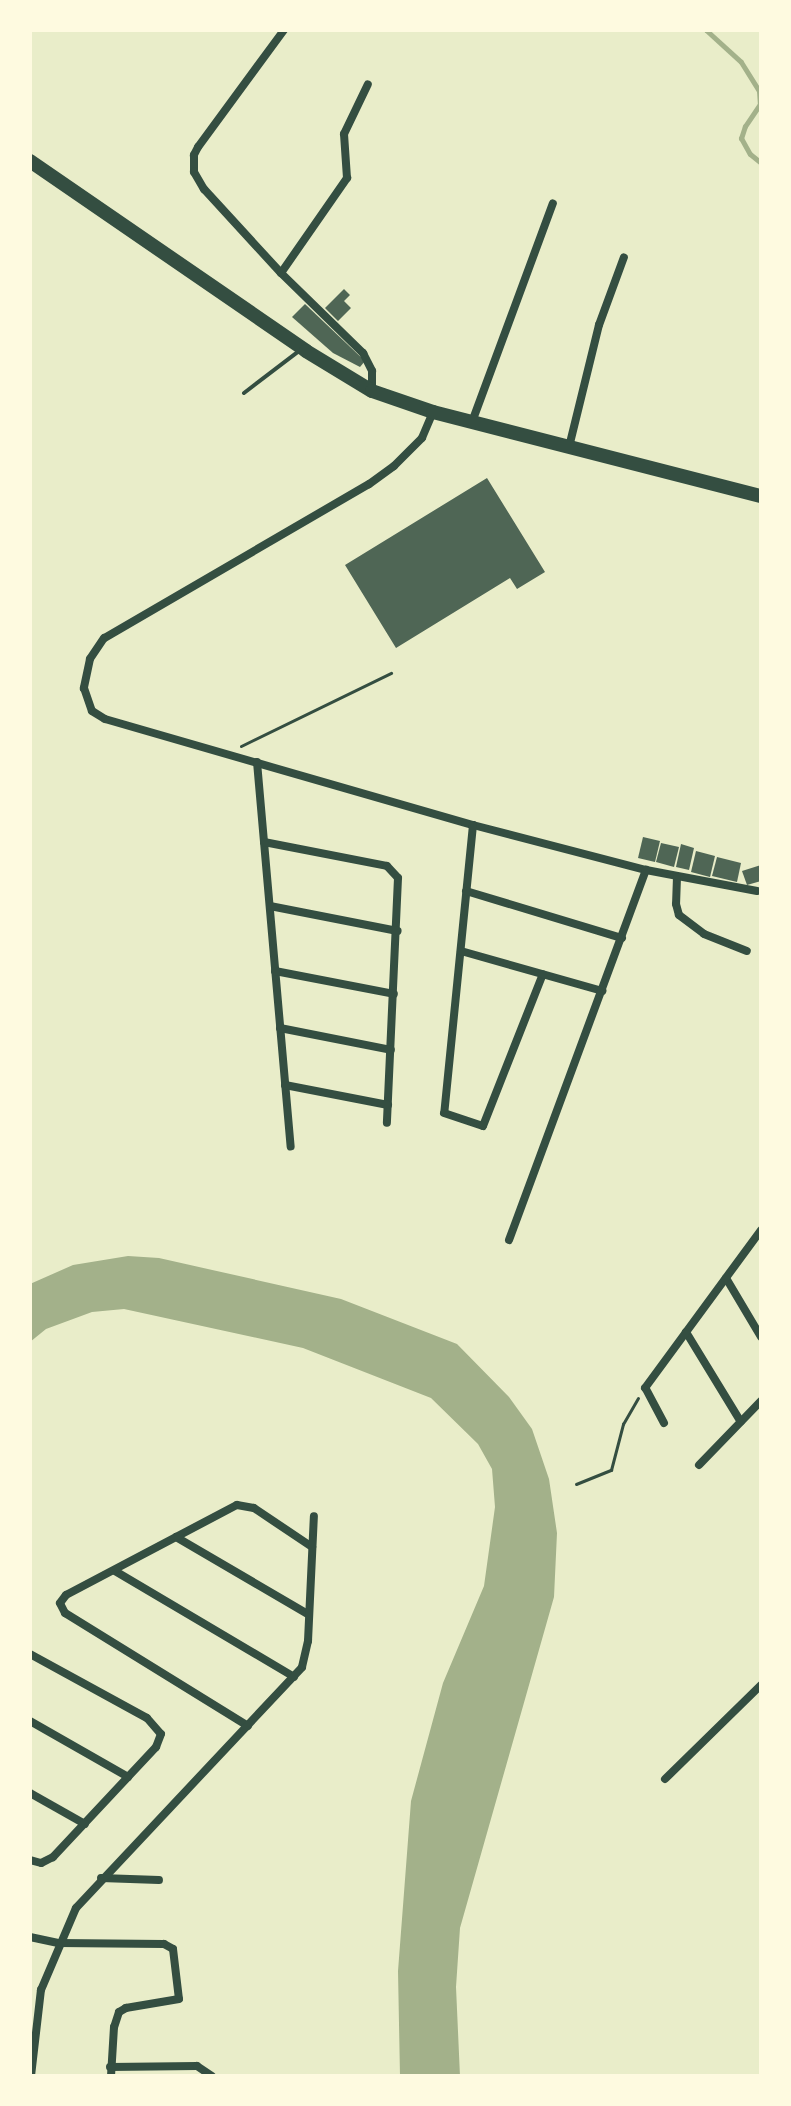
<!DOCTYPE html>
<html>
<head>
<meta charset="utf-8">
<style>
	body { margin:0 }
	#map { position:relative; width:791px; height:2106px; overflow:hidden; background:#e9edc9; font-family:"Public Sans",sans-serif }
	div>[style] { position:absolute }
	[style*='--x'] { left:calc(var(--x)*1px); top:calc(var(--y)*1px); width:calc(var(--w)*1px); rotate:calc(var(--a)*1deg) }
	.water>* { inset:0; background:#a3b18a }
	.stream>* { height:5px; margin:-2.5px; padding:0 2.5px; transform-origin:2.5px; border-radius:2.5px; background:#a3b18a }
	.building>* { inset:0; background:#4f6655 }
	.path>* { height:3px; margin:-1.5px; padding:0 1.5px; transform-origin:1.5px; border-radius:1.5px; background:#344e41 }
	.service>* { height:4px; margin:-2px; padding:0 2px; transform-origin:2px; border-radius:2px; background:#344e41 }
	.minor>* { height:8px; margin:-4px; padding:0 4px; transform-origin:4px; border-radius:4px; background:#344e41 }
	.primary>* { height:14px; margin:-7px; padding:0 7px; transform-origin:7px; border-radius:7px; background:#344e41 }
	span { translate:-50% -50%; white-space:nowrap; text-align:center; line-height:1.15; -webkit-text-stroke:6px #fefae0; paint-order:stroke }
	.frame { position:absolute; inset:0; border:32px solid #fefae0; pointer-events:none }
</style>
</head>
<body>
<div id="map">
	<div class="water">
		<i style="clip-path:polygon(128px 1256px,159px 1258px,341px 1299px,457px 1344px,509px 1397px,532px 1429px,549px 1479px,557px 1533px,554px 1597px,460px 1928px,456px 1987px,460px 2076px,400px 2076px,398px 1971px,411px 1801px,443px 1683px,484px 1586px,495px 1507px,492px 1469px,478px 1444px,431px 1398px,303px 1348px,124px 1309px,92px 1312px,46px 1329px,30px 1342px,30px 1284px,73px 1265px)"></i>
	</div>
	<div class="stream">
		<i style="--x:706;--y:30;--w:47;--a:42.4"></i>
		<i style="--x:741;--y:62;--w:34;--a:58"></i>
		<i style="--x:759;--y:91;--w:13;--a:86"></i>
		<i style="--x:760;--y:104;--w:27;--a:124"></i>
		<i style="--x:745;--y:126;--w:13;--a:108"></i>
		<i style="--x:741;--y:138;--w:18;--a:61"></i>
		<i style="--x:750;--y:154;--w:14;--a:39"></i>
	</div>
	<div class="building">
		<i style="clip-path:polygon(344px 289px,350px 295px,344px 301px,351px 308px,338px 321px,325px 308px)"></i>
		<i style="clip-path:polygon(305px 304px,365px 361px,360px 367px,333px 353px,292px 317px)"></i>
		<i style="clip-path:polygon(487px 478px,545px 572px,517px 589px,510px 578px,396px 648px,345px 565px)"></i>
		<i style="clip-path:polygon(643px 837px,660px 841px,655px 862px,638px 858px)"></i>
		<i style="clip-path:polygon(661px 843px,679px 847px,674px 867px,656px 862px)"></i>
		<i style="clip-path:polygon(681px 844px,694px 848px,689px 870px,676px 867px)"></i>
		<i style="clip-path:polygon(696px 851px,715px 856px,710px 877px,691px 872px)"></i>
		<i style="clip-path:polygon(717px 857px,741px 863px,737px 882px,712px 876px)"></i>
		<i style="clip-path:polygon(761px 865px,761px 881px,747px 885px,742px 871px)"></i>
	</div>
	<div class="path">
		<i style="--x:241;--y:746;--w:167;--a:-26"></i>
		<i style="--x:576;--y:1484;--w:38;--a:-22"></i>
		<i style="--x:611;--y:1470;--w:48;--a:-75.4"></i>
		<i style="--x:623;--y:1424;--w:30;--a:-60"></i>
	</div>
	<div class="service">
		<i style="--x:244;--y:393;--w:69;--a:-37.4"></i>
	</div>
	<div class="minor">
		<i style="--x:284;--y:30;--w:145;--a:126.3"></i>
		<i style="--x:198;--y:147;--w:9;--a:117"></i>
		<i style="--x:194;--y:155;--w:17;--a:90"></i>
		<i style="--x:194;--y:172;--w:20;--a:60"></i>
		<i style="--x:204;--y:189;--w:114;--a:47.5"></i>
		<i style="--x:281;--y:273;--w:115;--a:44.3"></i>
		<i style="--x:363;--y:353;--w:20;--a:63"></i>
		<i style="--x:372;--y:371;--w:20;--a:90"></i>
		<i style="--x:281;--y:273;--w:116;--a:-55.2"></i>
		<i style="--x:347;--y:178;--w:44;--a:-93.9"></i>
		<i style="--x:344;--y:134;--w:55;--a:-64.4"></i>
		<i style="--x:433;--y:412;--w:28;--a:113"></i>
		<i style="--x:422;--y:438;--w:40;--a:135"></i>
		<i style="--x:394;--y:466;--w:31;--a:144"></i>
		<i style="--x:369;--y:484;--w:306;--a:149.8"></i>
		<i style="--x:104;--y:638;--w:25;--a:124"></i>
		<i style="--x:90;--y:659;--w:30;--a:102"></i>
		<i style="--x:84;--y:688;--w:24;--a:71"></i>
		<i style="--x:92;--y:711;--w:15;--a:32"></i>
		<i style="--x:105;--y:719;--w:383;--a:16.1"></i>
		<i style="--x:473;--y:825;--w:179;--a:14.6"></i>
		<i style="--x:646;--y:870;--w:113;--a:10.7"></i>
		<i style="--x:472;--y:422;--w:233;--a:-69.7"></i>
		<i style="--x:569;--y:447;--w:126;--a:-76.2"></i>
		<i style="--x:599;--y:325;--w:72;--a:-69.8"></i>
		<i style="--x:257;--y:762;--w:386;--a:85"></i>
		<i style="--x:473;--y:825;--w:289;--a:95.7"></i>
		<i style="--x:444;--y:1113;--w:41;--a:18.4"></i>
		<i style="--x:483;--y:1126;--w:163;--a:-68.5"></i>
		<i style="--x:264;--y:842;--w:125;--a:11"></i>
		<i style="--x:387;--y:866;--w:16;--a:47"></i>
		<i style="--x:398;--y:878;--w:245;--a:92.6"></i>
		<i style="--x:677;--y:877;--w:27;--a:92"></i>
		<i style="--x:676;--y:904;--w:11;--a:75"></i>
		<i style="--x:679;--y:915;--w:31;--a:37"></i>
		<i style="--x:704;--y:934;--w:46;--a:21.6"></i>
		<i style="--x:466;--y:891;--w:163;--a:16.8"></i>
		<i style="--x:270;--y:906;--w:130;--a:11.1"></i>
		<i style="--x:461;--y:951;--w:147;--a:15.8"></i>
		<i style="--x:275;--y:971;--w:121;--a:10.9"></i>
		<i style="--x:280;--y:1028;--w:113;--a:11.2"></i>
		<i style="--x:285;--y:1085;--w:105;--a:11"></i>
		<i style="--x:509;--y:1240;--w:395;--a:-69.7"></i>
		<i style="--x:726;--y:1278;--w:69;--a:59.3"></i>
		<i style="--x:686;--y:1332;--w:105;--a:58.6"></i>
		<i style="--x:664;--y:1423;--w:40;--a:-118"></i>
		<i style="--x:645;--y:1388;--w:196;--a:-53.7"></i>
		<i style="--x:699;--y:1465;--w:89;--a:-45.9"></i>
		<i style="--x:176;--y:1537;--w:153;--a:30.3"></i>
		<i style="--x:115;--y:1571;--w:208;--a:30.6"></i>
		<i style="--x:30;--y:1654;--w:133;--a:28.7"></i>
		<i style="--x:147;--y:1718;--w:21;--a:49"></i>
		<i style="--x:161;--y:1734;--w:14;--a:111"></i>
		<i style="--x:156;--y:1747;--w:151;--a:133.1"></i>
		<i style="--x:53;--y:1857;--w:13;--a:153"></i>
		<i style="--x:41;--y:1863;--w:11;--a:-165"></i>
		<i style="--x:30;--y:1721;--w:113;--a:29.7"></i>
		<i style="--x:248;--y:1726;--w:215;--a:-148.3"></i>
		<i style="--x:65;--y:1613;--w:11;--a:-117"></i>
		<i style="--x:60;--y:1603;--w:10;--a:-53"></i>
		<i style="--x:66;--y:1595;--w:193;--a:-27.8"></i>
		<i style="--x:237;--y:1505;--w:17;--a:10"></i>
		<i style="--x:254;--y:1508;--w:70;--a:33.9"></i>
		<i style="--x:665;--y:1779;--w:134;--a:-44.4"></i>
		<i style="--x:30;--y:1793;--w:63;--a:29.4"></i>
		<i style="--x:101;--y:1878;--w:58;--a:2"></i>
		<i style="--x:30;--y:1937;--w:30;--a:12"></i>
		<i style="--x:59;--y:1943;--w:105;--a:0.5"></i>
		<i style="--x:164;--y:1944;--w:10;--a:29"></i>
		<i style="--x:173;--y:1949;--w:50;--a:83.2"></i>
		<i style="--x:179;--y:1999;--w:54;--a:170.4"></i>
		<i style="--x:126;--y:2008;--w:8;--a:150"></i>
		<i style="--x:119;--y:2012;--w:16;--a:108"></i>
		<i style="--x:114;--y:2027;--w:49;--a:93.5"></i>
		<i style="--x:110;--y:2067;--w:87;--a:-0.7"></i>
		<i style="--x:197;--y:2066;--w:18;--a:34"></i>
		<i style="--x:31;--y:2076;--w:87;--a:-83.4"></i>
		<i style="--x:41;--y:1990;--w:89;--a:-66.9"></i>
		<i style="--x:76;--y:1908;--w:330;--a:-46.8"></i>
		<i style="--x:302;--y:1667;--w:27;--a:-77"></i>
		<i style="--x:308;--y:1641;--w:125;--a:-87.3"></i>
	</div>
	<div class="primary">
		<i style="--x:30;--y:161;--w:335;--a:34.5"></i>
		<i style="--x:306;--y:351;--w:77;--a:31.2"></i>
		<i style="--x:372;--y:391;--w:65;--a:19"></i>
		<i style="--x:433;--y:412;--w:339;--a:14.4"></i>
	</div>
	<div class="frame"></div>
</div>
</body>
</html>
